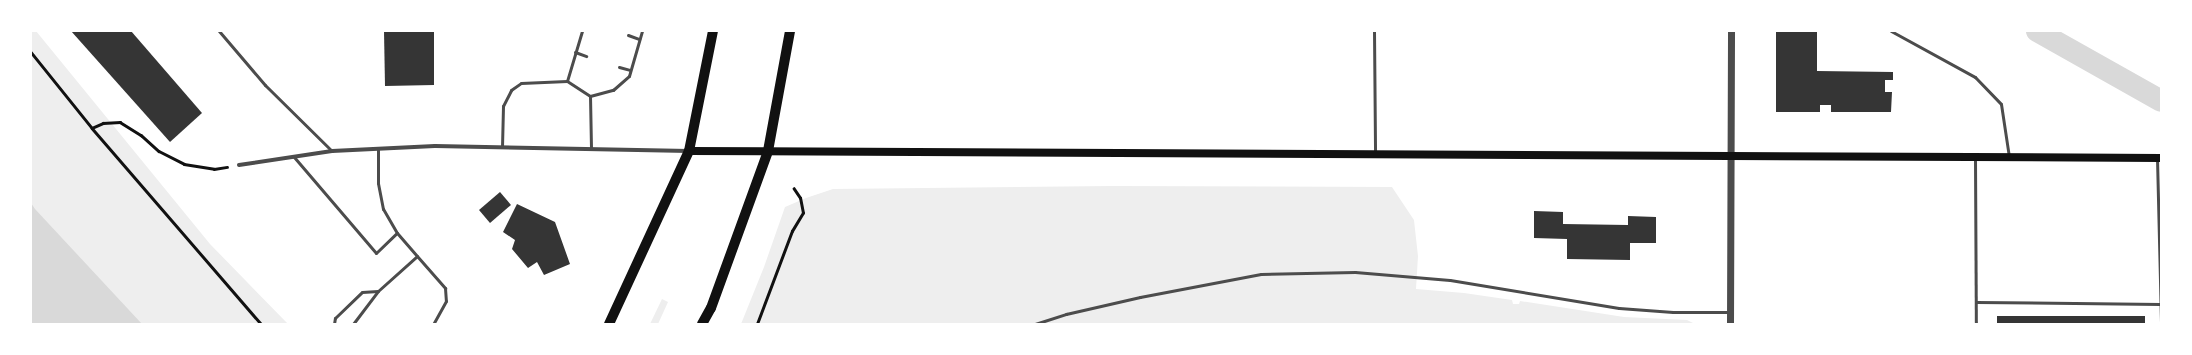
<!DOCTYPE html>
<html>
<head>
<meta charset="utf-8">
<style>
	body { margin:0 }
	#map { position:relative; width:2192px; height:355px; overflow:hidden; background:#fff; font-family:Inter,sans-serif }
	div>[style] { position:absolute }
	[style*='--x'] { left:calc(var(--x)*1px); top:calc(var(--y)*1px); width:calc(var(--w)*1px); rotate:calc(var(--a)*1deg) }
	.green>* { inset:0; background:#eee }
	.water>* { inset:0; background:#d9d9d9 }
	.canal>* { height:22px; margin:-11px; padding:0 11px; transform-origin:11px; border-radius:11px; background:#d9d9d9 }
	.building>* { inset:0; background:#353535 }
	.path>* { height:2.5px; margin:-1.25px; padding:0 1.25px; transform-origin:1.25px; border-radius:1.25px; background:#111 }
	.service>* { height:3px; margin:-1.5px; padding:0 1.5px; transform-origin:1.5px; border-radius:1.5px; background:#4c4c4c }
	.minor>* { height:4px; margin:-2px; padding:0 2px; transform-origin:2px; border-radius:2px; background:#4c4c4c }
	.tertiary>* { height:7px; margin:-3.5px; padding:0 3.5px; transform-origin:3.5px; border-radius:3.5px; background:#4c4c4c }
	.secondary>* { height:8px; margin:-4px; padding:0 4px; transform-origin:4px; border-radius:4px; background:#111 }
	.primary>* { height:10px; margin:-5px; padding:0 5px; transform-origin:5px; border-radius:5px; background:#111 }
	span { translate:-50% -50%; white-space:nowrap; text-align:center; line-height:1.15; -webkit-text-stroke:4px #fff; paint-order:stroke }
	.frame { position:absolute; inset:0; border:32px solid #fff; pointer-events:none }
</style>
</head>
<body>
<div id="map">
	<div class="green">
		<i style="clip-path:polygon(31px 31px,36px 31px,210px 244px,288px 324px,31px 324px)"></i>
		<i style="clip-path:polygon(1112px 186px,1392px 187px,1414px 220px,1418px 256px,1416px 289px,1464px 293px,1512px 300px,1513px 304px,1519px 304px,1520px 301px,1624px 317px,1687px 320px,1695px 324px,741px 324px,764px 267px,785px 207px,806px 198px,833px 189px)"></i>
		<i style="clip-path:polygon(662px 299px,668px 302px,658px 324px,650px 324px)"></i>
	</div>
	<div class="water">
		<i style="clip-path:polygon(31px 203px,35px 209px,142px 324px,31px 324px)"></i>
	</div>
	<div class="canal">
		<i style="--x:2037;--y:31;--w:142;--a:29.4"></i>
	</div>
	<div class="building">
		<i style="clip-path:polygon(71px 31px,131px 31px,202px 113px,170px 142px)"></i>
		<i style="clip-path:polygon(384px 31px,434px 31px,434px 85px,385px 86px)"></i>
		<i style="clip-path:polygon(1776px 31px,1817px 31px,1817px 71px,1893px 72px,1893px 80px,1885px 80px,1885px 92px,1892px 92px,1891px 112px,1831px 112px,1831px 105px,1820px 105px,1820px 112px,1776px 112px)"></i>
		<i style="clip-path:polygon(500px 192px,511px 205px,490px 223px,479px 210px)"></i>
		<i style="clip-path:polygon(517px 204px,555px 222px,570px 264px,544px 275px,537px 262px,528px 268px,512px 249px,515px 240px,503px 232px)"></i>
		<i style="clip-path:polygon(1534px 211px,1563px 212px,1563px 224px,1628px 225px,1628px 216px,1656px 217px,1656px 243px,1630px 243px,1630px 260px,1567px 259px,1567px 239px,1534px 238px)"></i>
		<i style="clip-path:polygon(1997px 316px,2145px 316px,2145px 324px,1997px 324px)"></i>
	</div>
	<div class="path">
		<i style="--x:31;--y:52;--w:97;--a:51.2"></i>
		<i style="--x:92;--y:128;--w:259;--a:49.2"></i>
		<i style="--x:92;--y:128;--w:12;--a:-24"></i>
		<i style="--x:103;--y:123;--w:17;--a:-3"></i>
		<i style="--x:120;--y:122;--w:25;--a:32"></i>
		<i style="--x:141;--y:135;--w:24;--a:42"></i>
		<i style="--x:159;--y:151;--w:28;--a:27"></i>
		<i style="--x:184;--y:164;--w:30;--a:9"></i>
		<i style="--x:214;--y:169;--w:13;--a:-9"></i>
		<i style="--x:757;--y:324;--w:99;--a:-69.4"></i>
		<i style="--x:792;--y:231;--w:21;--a:-59"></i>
		<i style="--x:803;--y:213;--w:15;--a:-101"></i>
		<i style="--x:800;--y:198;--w:11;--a:-124"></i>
	</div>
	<div class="service">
		<i style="--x:219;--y:31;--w:71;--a:49.6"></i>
		<i style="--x:265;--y:85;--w:94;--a:44.6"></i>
		<i style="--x:582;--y:31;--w:52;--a:106.7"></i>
		<i style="--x:567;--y:81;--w:27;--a:33"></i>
		<i style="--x:590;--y:96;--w:24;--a:-15"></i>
		<i style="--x:613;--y:90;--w:21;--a:-41"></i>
		<i style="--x:629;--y:76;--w:47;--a:-73.9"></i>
		<i style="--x:1374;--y:31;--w:123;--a:89.5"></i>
		<i style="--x:1891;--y:31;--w:96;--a:28.7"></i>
		<i style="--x:1975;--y:77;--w:37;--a:46"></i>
		<i style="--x:2001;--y:104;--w:54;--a:81.4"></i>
		<i style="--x:628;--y:35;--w:12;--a:20"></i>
		<i style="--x:575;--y:52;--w:12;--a:20"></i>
		<i style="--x:619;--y:67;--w:11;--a:15"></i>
		<i style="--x:590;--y:96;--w:53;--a:88.9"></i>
		<i style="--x:502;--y:147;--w:41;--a:-88.6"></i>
		<i style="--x:503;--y:106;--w:18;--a:-63"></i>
		<i style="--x:511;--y:90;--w:12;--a:-35"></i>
		<i style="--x:521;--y:83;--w:46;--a:-2.5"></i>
		<i style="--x:294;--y:157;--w:126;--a:49.5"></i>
		<i style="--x:376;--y:253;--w:29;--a:-44"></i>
		<i style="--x:397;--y:233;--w:28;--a:-120"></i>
		<i style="--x:383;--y:209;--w:26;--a:-101"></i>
		<i style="--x:378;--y:183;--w:35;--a:-90"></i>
		<i style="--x:1975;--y:158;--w:166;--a:89.7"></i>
		<i style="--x:2157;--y:158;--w:166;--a:88.6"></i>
		<i style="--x:417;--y:256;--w:43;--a:48.8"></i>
		<i style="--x:445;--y:288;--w:13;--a:86"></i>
		<i style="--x:446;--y:301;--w:26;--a:119"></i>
		<i style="--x:1976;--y:302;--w:184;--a:0.6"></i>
		<i style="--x:334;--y:324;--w:6;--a:-81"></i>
		<i style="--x:335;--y:318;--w:37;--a:-44"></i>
		<i style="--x:362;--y:292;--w:16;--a:-4"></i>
		<i style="--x:353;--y:324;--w:41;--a:-52.9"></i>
		<i style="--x:378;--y:291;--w:52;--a:-41.9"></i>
		<i style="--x:417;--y:256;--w:30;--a:-131"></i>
		<i style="--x:1035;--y:324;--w:33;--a:-18"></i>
		<i style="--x:1066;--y:314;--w:76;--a:-12.9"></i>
		<i style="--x:1140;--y:297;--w:123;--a:-10.8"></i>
		<i style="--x:1261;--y:274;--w:94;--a:-1.2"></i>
		<i style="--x:1355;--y:272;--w:95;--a:4.8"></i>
		<i style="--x:1450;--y:280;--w:171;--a:9.4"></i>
		<i style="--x:1619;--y:308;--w:54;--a:4.2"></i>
		<i style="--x:1673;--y:312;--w:57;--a:0"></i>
	</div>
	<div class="minor">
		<i style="--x:239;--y:165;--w:94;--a:-8.6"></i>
		<i style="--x:332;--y:151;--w:103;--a:-2.8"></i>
		<i style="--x:435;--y:146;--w:254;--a:1.1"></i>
	</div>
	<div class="tertiary">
		<i style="--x:1730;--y:324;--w:293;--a:-89.8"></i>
	</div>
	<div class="secondary">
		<i style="--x:689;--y:151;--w:1472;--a:0.27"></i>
	</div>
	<div class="primary">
		<i style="--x:609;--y:324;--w:191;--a:-65.2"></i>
		<i style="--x:689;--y:151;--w:122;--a:-78.7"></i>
		<i style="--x:702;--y:324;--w:18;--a:-61"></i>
		<i style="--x:711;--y:308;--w:167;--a:-70"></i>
		<i style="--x:768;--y:151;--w:122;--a:-79.6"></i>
	</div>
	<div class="frame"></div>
</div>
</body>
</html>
